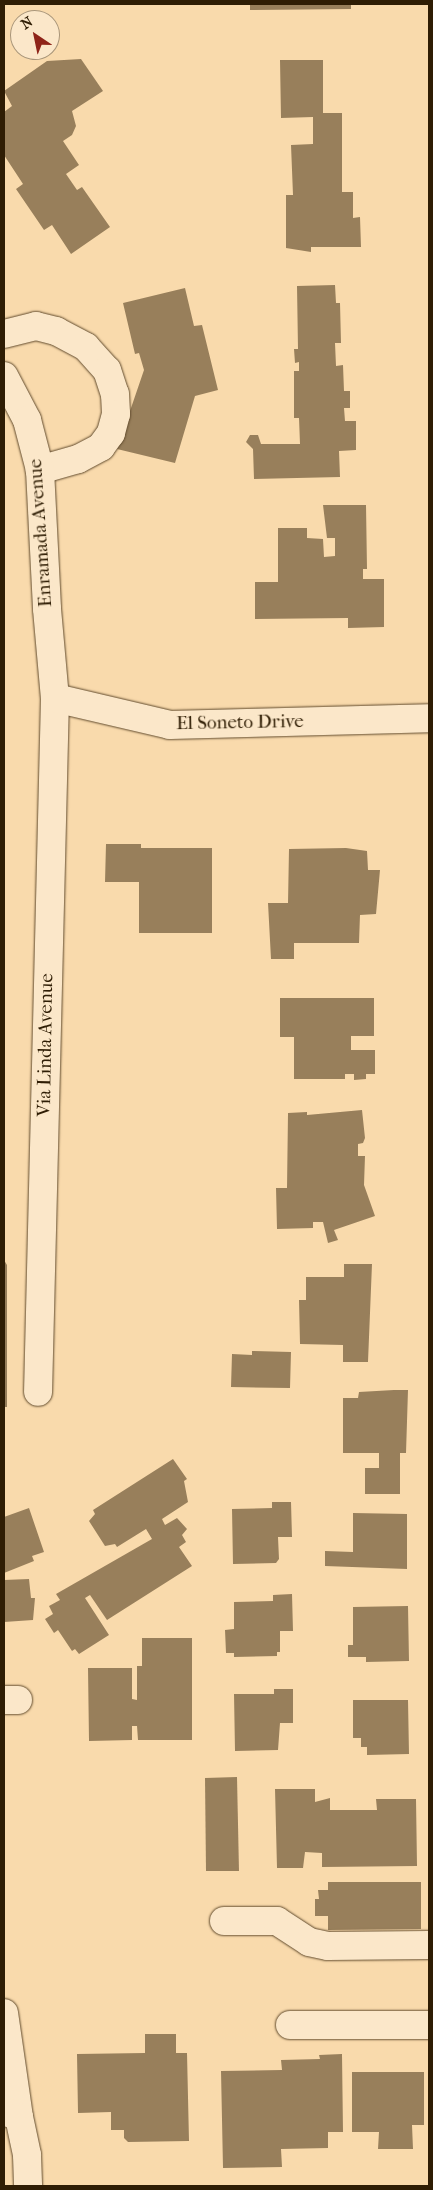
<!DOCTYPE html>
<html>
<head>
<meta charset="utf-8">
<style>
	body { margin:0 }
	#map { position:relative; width:433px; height:2190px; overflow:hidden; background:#f9daac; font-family:"IM FELL French Canon",serif }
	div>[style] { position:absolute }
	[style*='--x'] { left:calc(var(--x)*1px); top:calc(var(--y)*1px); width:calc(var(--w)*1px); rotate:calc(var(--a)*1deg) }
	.building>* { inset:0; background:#987f5b }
	.roads { filter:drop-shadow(0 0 1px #624c2e) drop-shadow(0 0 1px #624c2e) }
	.minor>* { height:28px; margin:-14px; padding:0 14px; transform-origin:14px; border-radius:14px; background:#fbe7c9 }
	span { translate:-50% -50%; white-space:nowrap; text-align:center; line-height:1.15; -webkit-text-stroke:5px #fbe7c9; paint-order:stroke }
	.street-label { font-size:19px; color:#2f1d04 }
	.frame { position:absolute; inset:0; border:5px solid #2f1d04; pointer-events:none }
	.north { position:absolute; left:10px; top:10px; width:50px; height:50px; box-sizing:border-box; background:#fbe7c9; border:1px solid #a9967a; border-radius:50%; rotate:326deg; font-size:14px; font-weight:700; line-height:20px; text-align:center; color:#2f1d04 }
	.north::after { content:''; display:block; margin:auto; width:18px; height:22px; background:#8f2418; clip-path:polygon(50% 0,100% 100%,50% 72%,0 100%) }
</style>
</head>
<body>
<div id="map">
	<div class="building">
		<i style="clip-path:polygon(250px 4px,351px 4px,351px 9px,250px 10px)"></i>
		<i style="clip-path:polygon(81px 59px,103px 91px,72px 111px,76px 126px,72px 135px,63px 141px,79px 165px,66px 174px,77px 190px,82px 187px,110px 227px,71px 254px,52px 225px,44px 230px,16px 189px,23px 184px,4px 155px,4px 112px,12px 106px,4px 91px,47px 61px)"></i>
		<i style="clip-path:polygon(280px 60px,323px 60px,323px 113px,342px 113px,342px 192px,353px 192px,353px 218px,360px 217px,361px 247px,311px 247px,311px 252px,286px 248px,286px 195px,293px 195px,291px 145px,313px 144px,313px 117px,281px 118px)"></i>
		<i style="clip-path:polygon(335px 285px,336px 303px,340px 303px,341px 343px,335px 343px,336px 366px,343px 365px,344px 391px,350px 391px,350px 408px,344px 408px,345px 421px,356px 421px,356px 450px,339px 451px,340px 477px,254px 479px,253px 449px,246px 442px,250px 435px,258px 435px,261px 444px,300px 444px,299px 418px,294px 418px,294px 371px,299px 371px,299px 362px,295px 363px,294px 349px,298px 349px,297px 286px)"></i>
		<i style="clip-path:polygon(185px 288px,194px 326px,202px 325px,218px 390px,195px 396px,175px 463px,117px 449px,144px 370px,139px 353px,135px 354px,123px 303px)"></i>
		<i style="clip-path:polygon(323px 505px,366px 505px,367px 569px,363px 569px,363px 579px,384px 579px,384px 627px,348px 628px,348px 618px,255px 619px,255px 582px,278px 582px,278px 528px,307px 528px,307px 538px,323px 539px,324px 557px,335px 556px,335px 538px,327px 538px)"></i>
		<i style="clip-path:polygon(106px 844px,141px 844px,141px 848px,212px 848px,212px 933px,139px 933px,139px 882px,105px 882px)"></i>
		<i style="clip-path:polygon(346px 848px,367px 851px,368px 870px,380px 870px,376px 914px,360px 915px,359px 943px,294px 943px,294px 959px,271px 959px,268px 903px,288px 903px,289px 849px)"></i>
		<i style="clip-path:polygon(280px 998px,374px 998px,374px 1036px,351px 1036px,351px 1050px,375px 1050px,375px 1074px,366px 1074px,366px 1079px,354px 1080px,354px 1074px,345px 1074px,345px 1079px,294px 1079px,294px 1037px,280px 1037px)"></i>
		<i style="clip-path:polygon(362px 1110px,365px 1138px,363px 1143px,358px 1144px,358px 1156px,365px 1156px,364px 1185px,375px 1216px,334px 1230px,338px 1240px,328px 1243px,323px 1222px,313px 1222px,313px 1228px,277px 1229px,276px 1188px,287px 1188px,288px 1113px,307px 1112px,307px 1115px)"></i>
		<i style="clip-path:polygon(4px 1260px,7px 1265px,7px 1407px,4px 1407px)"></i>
		<i style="clip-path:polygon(344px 1264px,372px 1264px,368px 1362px,343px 1362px,343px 1345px,300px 1344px,299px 1300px,306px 1300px,306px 1277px,344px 1277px)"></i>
		<i style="clip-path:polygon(252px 1351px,291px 1352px,290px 1388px,231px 1387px,232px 1354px,252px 1355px)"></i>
		<i style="clip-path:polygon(394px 1390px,408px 1390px,406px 1453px,400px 1453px,400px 1494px,365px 1494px,365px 1468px,379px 1468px,379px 1453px,343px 1453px,343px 1398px,358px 1398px,359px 1392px)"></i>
		<i style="clip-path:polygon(173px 1459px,187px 1479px,184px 1481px,188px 1502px,162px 1519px,165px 1525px,177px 1518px,187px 1529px,182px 1535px,186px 1542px,179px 1547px,192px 1566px,107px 1620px,90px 1595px,85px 1598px,109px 1635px,79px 1654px,75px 1649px,72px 1651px,58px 1630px,54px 1633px,45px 1619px,53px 1614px,49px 1606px,60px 1600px,56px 1594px,152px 1539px,146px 1529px,117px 1547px,115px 1544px,105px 1546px,89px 1521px,95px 1514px,93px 1510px)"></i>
		<i style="clip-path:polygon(272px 1502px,291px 1502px,292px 1537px,278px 1537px,279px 1559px,276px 1563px,233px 1564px,232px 1509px,272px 1508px)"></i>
		<i style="clip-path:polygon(29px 1508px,44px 1552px,32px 1556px,34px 1561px,4px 1573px,4px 1517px)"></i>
		<i style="clip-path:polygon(353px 1513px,407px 1514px,407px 1569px,325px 1566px,325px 1551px,353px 1552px)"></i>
		<i style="clip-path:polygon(29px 1579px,31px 1598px,35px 1598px,33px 1620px,4px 1622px,4px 1580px)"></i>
		<i style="clip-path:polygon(292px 1594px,293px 1631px,280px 1631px,280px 1652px,277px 1652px,277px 1656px,234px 1657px,234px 1653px,226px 1653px,225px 1630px,234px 1629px,234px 1602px,273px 1601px,273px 1595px)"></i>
		<i style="clip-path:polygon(408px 1606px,409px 1661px,366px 1662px,366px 1657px,348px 1657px,348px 1645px,353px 1645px,353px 1607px)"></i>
		<i style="clip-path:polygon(142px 1638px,192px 1638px,192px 1740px,138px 1740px,137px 1726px,132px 1726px,132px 1740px,89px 1741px,88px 1668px,132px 1668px,132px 1699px,137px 1700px,137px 1666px,142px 1666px)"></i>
		<i style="clip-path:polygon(274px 1689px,293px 1689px,293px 1723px,280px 1723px,278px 1750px,235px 1751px,234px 1694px,274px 1694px)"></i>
		<i style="clip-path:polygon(353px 1700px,408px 1700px,409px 1754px,367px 1755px,367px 1747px,361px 1747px,361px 1738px,353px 1738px)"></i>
		<i style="clip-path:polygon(237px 1777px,239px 1871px,206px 1871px,205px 1778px)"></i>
		<i style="clip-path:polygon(275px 1789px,315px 1789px,315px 1802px,330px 1798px,330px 1810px,377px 1810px,376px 1799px,416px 1799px,417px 1866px,322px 1867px,322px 1853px,305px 1852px,303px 1868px,277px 1868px)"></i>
		<i style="clip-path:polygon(328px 1882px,421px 1882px,421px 1929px,328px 1930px,328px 1916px,315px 1916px,315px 1899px,319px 1899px,318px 1890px,328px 1890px)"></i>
		<i style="clip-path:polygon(145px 2034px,176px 2034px,176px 2053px,187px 2053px,189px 2141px,128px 2142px,124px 2138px,124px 2130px,111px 2130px,111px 2112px,78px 2113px,77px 2054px,145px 2053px)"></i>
		<i style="clip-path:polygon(342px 2054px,343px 2132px,328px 2132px,328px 2148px,281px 2149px,282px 2167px,223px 2168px,221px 2071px,282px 2070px,281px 2060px,320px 2059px,319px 2055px)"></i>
		<i style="clip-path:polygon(352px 2072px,424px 2072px,424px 2125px,412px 2125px,413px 2149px,378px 2149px,379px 2132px,352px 2132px)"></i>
	</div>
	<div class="roads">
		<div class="minor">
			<i style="--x:4;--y:334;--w:33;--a:-14"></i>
			<i style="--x:36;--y:326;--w:21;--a:14"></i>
			<i style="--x:56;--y:331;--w:34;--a:28"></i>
			<i style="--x:86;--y:347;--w:31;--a:48"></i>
			<i style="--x:107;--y:370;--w:25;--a:72"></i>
			<i style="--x:115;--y:394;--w:20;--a:87"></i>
			<i style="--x:116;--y:414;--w:20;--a:105"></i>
			<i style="--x:111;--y:433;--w:17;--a:126"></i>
			<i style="--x:101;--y:447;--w:26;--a:152"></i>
			<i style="--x:78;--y:459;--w:40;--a:164"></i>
			<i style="--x:4;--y:376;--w:50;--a:62.4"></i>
			<i style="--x:27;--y:420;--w:52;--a:75.4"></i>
			<i style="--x:40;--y:470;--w:139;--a:87.1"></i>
			<i style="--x:47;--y:609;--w:89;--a:84.9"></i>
			<i style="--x:55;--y:698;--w:694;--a:91.4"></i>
			<i style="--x:55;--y:698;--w:118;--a:13.2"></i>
			<i style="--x:170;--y:725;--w:259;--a:-1.5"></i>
			<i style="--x:4;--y:1700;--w:14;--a:0"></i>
			<i style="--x:224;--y:1921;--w:53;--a:0"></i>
			<i style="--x:277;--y:1921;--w:38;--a:33"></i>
			<i style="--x:309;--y:1942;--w:19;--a:12"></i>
			<i style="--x:328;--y:1946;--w:101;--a:-0.6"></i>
			<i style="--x:4;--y:2013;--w:105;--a:81.8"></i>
			<i style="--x:290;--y:2025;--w:139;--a:0"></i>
			<i style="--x:4;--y:2111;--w:16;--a:22"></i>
			<i style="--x:19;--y:2117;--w:39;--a:78"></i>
			<i style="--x:27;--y:2155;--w:31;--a:88"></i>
		</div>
	</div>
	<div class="street-label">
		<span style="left:41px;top:533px;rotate:-94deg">Enramada Avenue</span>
		<span style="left:240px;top:723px;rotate:-1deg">El Soneto Drive</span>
		<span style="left:46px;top:1045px;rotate:-89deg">Via Linda Avenue</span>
	</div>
	<div class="frame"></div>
	<div class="north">N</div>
</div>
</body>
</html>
